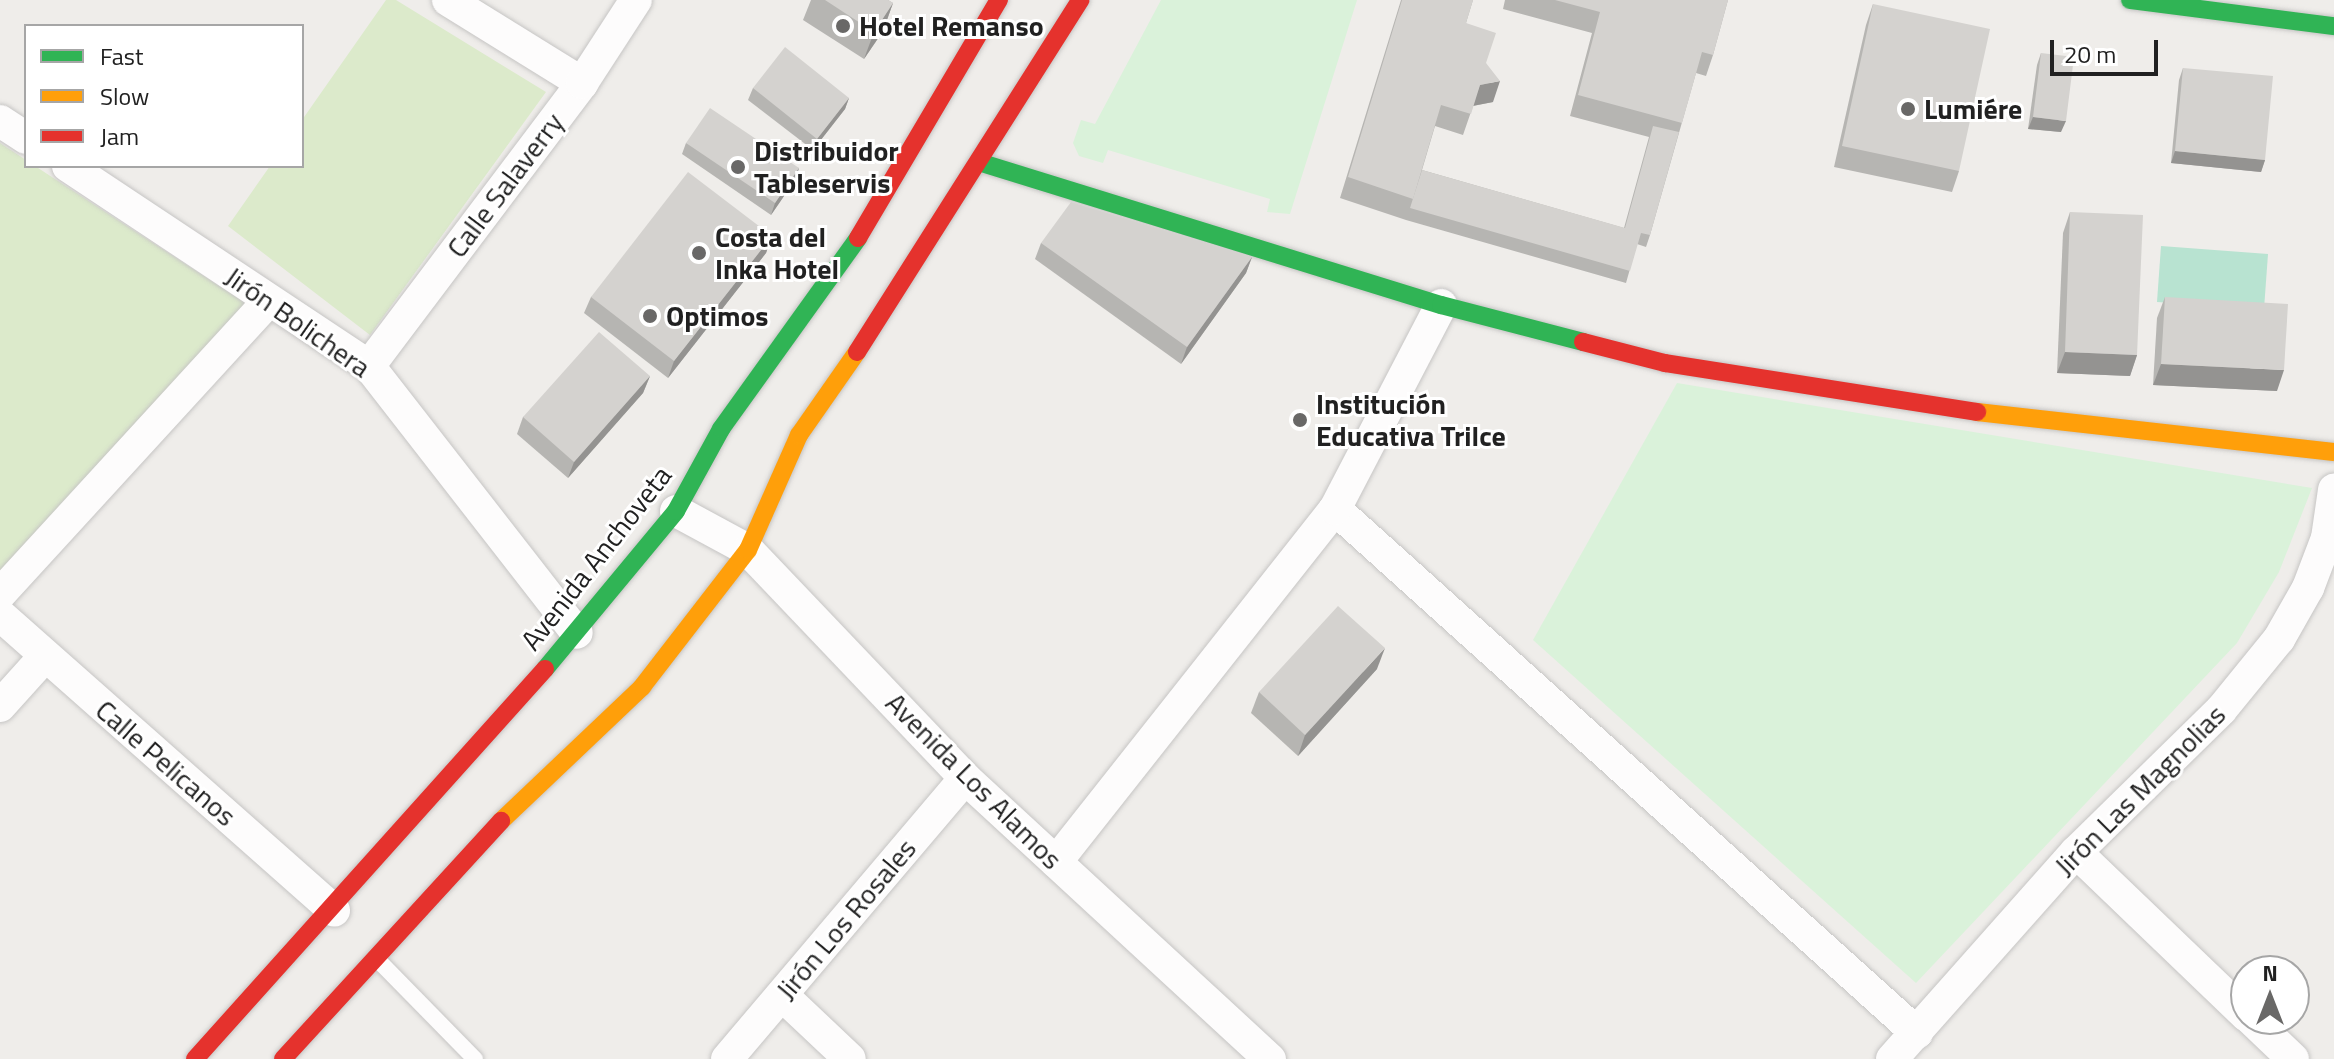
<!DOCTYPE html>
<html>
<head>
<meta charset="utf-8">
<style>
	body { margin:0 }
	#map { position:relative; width:2334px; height:1059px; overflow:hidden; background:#efedea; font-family:"Titillium Web",sans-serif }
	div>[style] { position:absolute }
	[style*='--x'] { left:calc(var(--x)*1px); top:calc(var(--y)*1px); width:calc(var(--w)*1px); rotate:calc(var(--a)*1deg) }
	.grass>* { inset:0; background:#dceacb }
	.park>* { inset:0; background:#daf2da }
	.pitch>* { inset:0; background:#b8e3d1 }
	.roads { filter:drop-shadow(0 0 2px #c6c5c4) drop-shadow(0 0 2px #c6c5c4) }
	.lane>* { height:16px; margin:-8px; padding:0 8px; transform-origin:8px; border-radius:8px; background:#fdfcfc }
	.street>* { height:32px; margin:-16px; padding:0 16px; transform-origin:16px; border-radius:16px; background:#fdfcfc }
	.fast>* { height:18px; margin:-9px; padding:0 9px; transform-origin:9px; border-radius:9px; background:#30b455 }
	.slow>* { height:18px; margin:-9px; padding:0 9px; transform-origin:9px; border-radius:9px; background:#ff9f0a }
	.jam>* { height:18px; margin:-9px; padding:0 9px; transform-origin:9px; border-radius:9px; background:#e5322d }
	.wall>* { inset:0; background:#b6b5b2 }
	.shaded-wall>* { inset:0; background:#949391 }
	.building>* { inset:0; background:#d4d2cf }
	.dots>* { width:22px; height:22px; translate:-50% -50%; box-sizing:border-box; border:4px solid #fff; border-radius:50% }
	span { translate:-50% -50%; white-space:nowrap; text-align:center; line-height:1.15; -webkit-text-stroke:6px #fff; paint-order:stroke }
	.poi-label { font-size:28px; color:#212121; font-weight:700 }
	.left { translate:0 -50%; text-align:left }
	.street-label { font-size:28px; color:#212121 }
	.legend { position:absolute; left:24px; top:24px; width:280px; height:144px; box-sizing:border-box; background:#fff; border:2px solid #a6a6a6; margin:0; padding:10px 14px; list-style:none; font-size:24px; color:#212121 }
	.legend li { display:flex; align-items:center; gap:16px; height:40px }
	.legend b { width:40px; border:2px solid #a6a6a6 }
	.north { position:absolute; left:2230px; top:955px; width:80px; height:80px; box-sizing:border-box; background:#fff; border:2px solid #a6a6a6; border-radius:50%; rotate:0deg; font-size:22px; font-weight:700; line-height:32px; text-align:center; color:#212121 }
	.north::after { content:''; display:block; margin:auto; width:28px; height:36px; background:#696867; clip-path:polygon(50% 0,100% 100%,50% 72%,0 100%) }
	.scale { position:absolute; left:2050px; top:40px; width:108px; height:36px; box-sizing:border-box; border:4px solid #212121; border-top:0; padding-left:10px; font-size:24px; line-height:28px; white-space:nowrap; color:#212121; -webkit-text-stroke:6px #fff; paint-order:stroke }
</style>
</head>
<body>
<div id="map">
	<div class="grass">
		<i style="clip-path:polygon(386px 0,396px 0,546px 92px,370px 335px,228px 226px,270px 166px,302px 166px,302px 120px)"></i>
		<i style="clip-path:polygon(0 143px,26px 160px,26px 166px,35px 166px,245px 303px,0 575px)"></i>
	</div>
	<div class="park">
		<i style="clip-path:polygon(1161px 0,1357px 0,1290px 214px,1267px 212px,1270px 199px,1108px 150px,1103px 163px,1079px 156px,1073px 143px,1081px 120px,1095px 124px)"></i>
		<i style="clip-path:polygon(1677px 383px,2312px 488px,2279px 572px,2237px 643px,1916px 983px,1533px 640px)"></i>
	</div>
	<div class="pitch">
		<i style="clip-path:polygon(2161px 246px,2268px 254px,2264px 309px,2157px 302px)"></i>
	</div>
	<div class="roads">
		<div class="lane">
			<i style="--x:377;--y:959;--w:140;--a:45.6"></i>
		</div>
		<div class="street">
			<i style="--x:448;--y:0;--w:158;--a:31.8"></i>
			<i style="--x:0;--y:121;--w:31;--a:33"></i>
			<i style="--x:68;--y:166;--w:361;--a:33.6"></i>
			<i style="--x:369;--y:366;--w:338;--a:52.1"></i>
			<i style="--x:369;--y:366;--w:354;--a:-53"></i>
			<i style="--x:582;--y:83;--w:99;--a:-57"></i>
			<i style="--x:1335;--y:509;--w:783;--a:42"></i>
			<i style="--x:676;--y:511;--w:82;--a:28.4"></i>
			<i style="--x:748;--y:550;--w:315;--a:46.4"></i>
			<i style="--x:965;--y:778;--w:415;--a:42.7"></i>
			<i style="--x:0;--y:594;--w:398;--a:-47.5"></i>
			<i style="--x:0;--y:615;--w:446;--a:41.5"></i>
			<i style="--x:0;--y:706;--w:67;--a:-48"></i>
			<i style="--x:2076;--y:852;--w:236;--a:43.8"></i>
			<i style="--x:1056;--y:862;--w:450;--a:-51.7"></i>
			<i style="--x:1335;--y:509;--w:230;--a:-62.5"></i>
			<i style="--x:782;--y:995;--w:93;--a:43.3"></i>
			<i style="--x:2251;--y:1019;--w:58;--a:43.6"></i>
			<i style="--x:727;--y:1059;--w:368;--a:-49.7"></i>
			<i style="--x:1892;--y:1059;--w:277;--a:-48.4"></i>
			<i style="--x:2076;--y:852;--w:203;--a:-44.4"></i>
			<i style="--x:2221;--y:710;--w:92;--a:-50.8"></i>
			<i style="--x:2279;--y:639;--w:59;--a:-60.4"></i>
			<i style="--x:2308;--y:588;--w:53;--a:-69.2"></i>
			<i style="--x:2327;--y:538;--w:49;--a:-81.7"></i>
		</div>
		<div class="fast">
			<i style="--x:2130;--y:0;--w:206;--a:7.3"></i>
			<i style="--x:982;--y:163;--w:480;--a:17.2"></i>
			<i style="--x:1441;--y:305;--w:147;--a:14.6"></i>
			<i style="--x:545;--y:669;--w:205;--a:-50.3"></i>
			<i style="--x:676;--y:511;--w:94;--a:-61.2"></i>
			<i style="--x:721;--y:429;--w:235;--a:-54.3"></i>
		</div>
		<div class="slow">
			<i style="--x:1977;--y:412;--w:359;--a:6.4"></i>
			<i style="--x:501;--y:821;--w:195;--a:-43.5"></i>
			<i style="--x:642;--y:687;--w:173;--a:-52.3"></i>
			<i style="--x:748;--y:550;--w:126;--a:-66.1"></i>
			<i style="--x:799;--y:435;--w:101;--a:-55.1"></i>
		</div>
		<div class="jam">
			<i style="--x:858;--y:238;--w:277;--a:-59.4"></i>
			<i style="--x:1583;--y:342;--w:85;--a:14.4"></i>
			<i style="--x:1665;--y:363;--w:316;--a:8.9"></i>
			<i style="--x:857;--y:352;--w:417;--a:-57.6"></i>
			<i style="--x:195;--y:1059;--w:524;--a:-48.09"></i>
			<i style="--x:283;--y:1059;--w:323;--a:-47.5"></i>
		</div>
	</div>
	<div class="wall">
		<i style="clip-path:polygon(811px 0,888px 0,893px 3px,883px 31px,864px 59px,803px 20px)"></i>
		<i style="clip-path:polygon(1401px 0,1473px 0,1466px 23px,1486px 63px,1493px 102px,1473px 106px,1463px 135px,1435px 126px,1422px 170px,1624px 228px,1649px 137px,1570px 116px,1592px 33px,1503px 9px,1505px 0,1728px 0,1713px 55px,1706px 76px,1696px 73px,1650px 235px,1646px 247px,1637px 244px,1626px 283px,1406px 220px,1340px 198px)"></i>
		<i style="clip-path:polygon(1873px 4px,1959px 171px,1952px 192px,1834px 167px,1866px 25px)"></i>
		<i style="clip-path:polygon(2041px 53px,2061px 132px,2028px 129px,2037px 65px)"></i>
		<i style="clip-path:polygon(2183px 68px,2265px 160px,2261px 172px,2171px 163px,2179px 80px)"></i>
		<i style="clip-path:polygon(753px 88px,849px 98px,845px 109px,813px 150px,748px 100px)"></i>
		<i style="clip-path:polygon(686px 143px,799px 168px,795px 180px,771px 215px,682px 154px)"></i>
		<i style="clip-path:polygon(2070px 212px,2137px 355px,2130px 376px,2057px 373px,2063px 233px)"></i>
		<i style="clip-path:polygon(772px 236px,766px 253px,668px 378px,584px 313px,591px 297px)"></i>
		<i style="clip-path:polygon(1041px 243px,1252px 257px,1246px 273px,1181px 364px,1035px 259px)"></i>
		<i style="clip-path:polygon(2165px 297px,2277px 391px,2153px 385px,2157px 318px)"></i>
		<i style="clip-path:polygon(650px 376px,643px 393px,568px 478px,517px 434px,523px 417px)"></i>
		<i style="clip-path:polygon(1377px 669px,1298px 756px,1251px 713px,1259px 692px)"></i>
	</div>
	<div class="shaded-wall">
		<i style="clip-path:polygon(893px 3px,883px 31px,864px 59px,874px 32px)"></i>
		<i style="clip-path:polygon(1500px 81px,1493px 102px,1472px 106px,1480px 85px)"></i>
		<i style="clip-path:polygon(849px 98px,845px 109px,813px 150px,817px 139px)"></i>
		<i style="clip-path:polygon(2033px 117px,2066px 121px,2061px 132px,2028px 129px)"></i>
		<i style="clip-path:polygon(2175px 151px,2265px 160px,2261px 172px,2171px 163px)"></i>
		<i style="clip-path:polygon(799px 168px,795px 180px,771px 215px,775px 203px)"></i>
		<i style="clip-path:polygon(772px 236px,766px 253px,668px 378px,674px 361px)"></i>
		<i style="clip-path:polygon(1252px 257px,1246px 273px,1181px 364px,1187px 347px)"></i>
		<i style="clip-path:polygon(2065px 352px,2137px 355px,2130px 376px,2057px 373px)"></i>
		<i style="clip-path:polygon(2161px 364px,2284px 370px,2277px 391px,2153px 385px)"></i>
		<i style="clip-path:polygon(650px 376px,643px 393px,568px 478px,574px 462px)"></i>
		<i style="clip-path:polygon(1385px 648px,1377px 669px,1298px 756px,1305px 735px)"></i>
	</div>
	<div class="building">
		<i style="clip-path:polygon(825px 0,888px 0,893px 3px,874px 32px)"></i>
		<i style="clip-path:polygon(1402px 0,1473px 0,1466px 23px,1496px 33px,1486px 63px,1500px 81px,1480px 85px,1471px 114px,1441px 105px,1413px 199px,1348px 177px)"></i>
		<i style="clip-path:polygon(1555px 0,1728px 0,1713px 55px,1702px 52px,1682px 123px,1578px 95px,1600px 12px)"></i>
		<i style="clip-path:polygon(1873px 4px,1990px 29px,1959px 171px,1842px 146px)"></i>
		<i style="clip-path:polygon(785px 47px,849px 98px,817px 139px,753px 88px)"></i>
		<i style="clip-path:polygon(2041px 53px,2074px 57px,2066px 121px,2033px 117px)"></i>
		<i style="clip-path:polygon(2183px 68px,2273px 76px,2265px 160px,2175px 151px)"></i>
		<i style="clip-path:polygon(710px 108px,799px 168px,775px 203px,686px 143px)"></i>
		<i style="clip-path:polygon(1653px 126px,1679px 132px,1650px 235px,1641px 233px,1630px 271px,1410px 208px,1422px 170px,1625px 228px)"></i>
		<i style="clip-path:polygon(688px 172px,772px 236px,674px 361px,591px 297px)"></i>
		<i style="clip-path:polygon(1071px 202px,1252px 257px,1187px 347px,1041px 243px)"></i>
		<i style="clip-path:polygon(2070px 212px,2143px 215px,2137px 355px,2065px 352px)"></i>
		<i style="clip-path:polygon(2165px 297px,2288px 304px,2284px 370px,2161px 364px)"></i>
		<i style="clip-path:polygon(599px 332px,650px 376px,574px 462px,523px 417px)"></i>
		<i style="clip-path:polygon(1338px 606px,1385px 648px,1305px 735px,1259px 692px)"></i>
	</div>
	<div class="dots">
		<i style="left:843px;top:26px;background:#696867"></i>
		<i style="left:1908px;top:109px;background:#696867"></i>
		<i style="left:738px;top:167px;background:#696867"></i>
		<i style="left:699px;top:253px;background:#696867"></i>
		<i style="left:650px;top:316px;background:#696867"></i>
		<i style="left:1300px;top:420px;background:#696867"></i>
	</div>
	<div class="poi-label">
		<span class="left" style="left:859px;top:26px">Hotel Remanso</span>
		<span class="left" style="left:1924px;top:109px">Lumiére</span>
		<span class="left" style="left:754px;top:167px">Distribuidor<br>Tableservis</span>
		<span class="left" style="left:715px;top:253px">Costa del<br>Inka Hotel</span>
		<span class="left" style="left:666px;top:316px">Optimos</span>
		<span class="left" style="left:1316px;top:420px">Institución<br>Educativa Trilce</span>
	</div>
	<div class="street-label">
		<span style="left:505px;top:185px;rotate:-53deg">Calle Salaverry</span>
		<span style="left:298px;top:322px;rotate:35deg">Jirón Bolichera</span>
		<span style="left:596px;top:558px;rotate:-52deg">Avenida Anchoveta</span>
		<span style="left:166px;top:763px;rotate:41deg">Calle Pelicanos</span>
		<span style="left:974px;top:781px;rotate:45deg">Avenida Los Alamos</span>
		<span style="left:2140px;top:790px;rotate:-45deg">Jirón Las Magnolias</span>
		<span style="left:846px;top:919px;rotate:-50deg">Jirón Los Rosales</span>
	</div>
	<ul class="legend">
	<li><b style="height:10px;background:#30b455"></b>Fast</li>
	<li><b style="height:10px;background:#ff9f0a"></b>Slow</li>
	<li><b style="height:10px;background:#e5322d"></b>Jam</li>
	</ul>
	<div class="north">N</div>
	<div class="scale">20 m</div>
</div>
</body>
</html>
